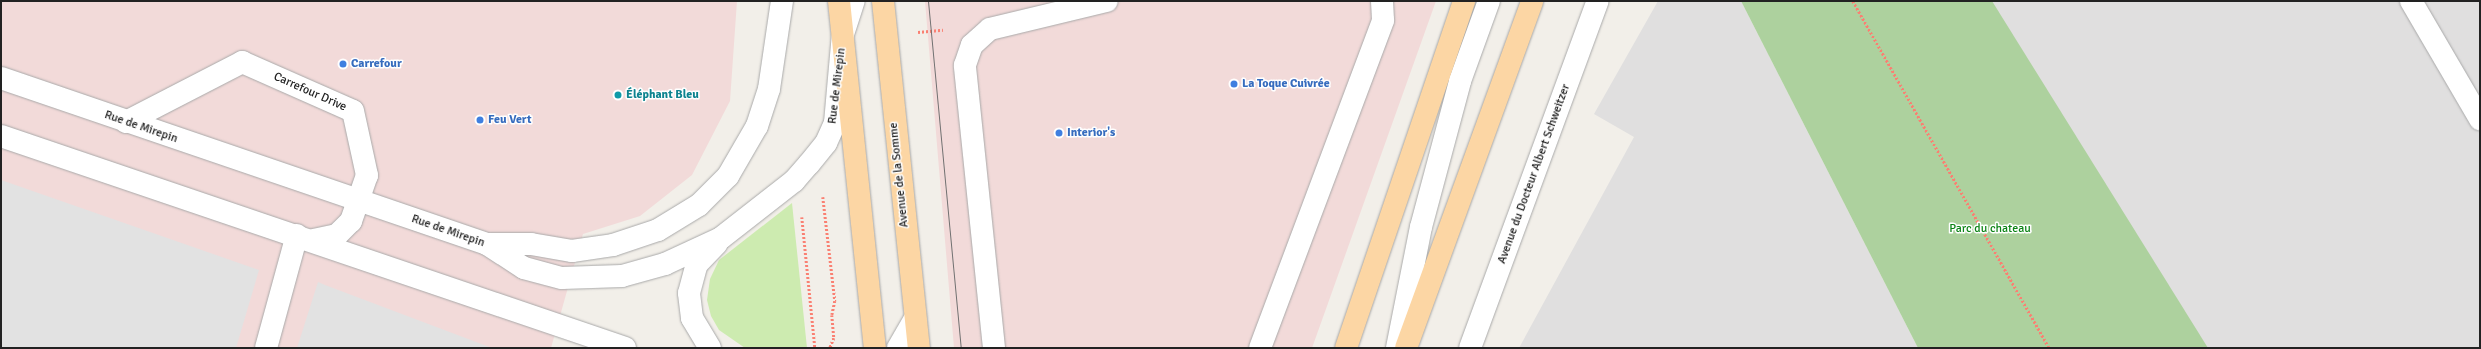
<!DOCTYPE html>
<html>
<head>
<meta charset="utf-8">
<style>
	body { margin:0 }
	#map { position:relative; width:2481px; height:349px; overflow:hidden; background:#f2efe9; font-family:Signika,sans-serif }
	div>[style] { position:absolute }
	[style*='--x'] { left:calc(var(--x)*1px); top:calc(var(--y)*1px); width:calc(var(--w)*1px); rotate:calc(var(--a)*1deg) }
	.residential>* { inset:0; background:#e0dfdf }
	.commercial>* { inset:0; background:#f2dad9 }
	.grass>* { inset:0; background:#cdebb0 }
	.forest>* { inset:0; background:#add19e }
	.parking>* { inset:0; background:#e2e2e2 }
	.path>* { height:2.5px; margin-top:-1.25px; transform-origin:0; background:repeating-linear-gradient(90deg,#fa8072 0 2px,transparent 0 4px) }
	.roads { filter:drop-shadow(0 0 1px #a9a9a9) drop-shadow(0 0 1px #a9a9a9) }
	.minor>* { height:22px; margin:-11px; padding:0 11px; transform-origin:11px; border-radius:11px; background:#fff }
	.major>* { height:22px; margin:-11px; padding:0 11px; transform-origin:11px; border-radius:11px; background:#fcd6a4 }
	.tram>* { height:1px; margin:-0.5px; padding:0 0.5px; transform-origin:0.5px; border-radius:0.5px; background:#707070 }
	.dots>* { width:11px; height:11px; translate:-50% -50%; box-sizing:border-box; border:2px solid #fff; border-radius:50% }
	span { translate:-50% -50%; white-space:nowrap; text-align:center; line-height:1.15; -webkit-text-stroke:3px #fff; paint-order:stroke }
	.shop-label { font-size:12px; color:#366cbe; font-weight:700 }
	.left { translate:0 -50%; text-align:left }
	.street-label { font-size:12px; color:#222 }
	.culture-label { font-size:12px; color:#0d838f; font-weight:700 }
	.park-label { font-size:12px; color:#0c8416 }
	.frame { position:absolute; inset:0; border:2px solid #222; pointer-events:none }
</style>
</head>
<body>
<div id="map">
	<div class="residential">
		<i style="clip-path:polygon(1658px 1px,1741px 1px,1918px 348px,1519px 348px,1634px 137px,1594px 114px)"></i>
		<i style="clip-path:polygon(1989px 1px,2480px 1px,2480px 348px,2202px 348px)"></i>
	</div>
	<div class="commercial">
		<i style="clip-path:polygon(1px 1px,737px 1px,730px 101px,692px 175px,640px 216px,583px 234px,551px 348px,1px 348px)"></i>
		<i style="clip-path:polygon(925px 1px,1436px 1px,1312px 348px,954px 348px)"></i>
	</div>
	<div class="grass">
		<i style="clip-path:polygon(792px 203px,807px 348px,745px 348px,719px 330px,711px 316px,707px 300px,710px 279px,719px 260px)"></i>
	</div>
	<div class="forest">
		<i style="clip-path:polygon(1741px 1px,1992px 1px,2208px 348px,1918px 348px)"></i>
	</div>
	<div class="parking">
		<i style="clip-path:polygon(1px 180px,259px 270px,236px 348px,1px 348px)"></i>
		<i style="clip-path:polygon(318px 282px,325px 285px,492px 348px,297px 348px)"></i>
	</div>
	<div class="path">
		<i style="--x:1853;--y:1;--w:399;--a:60.5"></i>
		<i style="--x:918;--y:32;--w:25;--a:-5"></i>
		<i style="--x:823;--y:197;--w:105;--a:83.4"></i>
		<i style="--x:835;--y:301;--w:14;--a:102"></i>
		<i style="--x:832;--y:315;--w:23;--a:85"></i>
		<i style="--x:834;--y:338;--w:11;--a:112"></i>
		<i style="--x:802;--y:217;--w:132;--a:84.3"></i>
	</div>
	<div class="roads">
		<div class="minor">
			<i style="--x:2411;--y:1;--w:137;--a:59.7"></i>
			<i style="--x:1;--y:78;--w:514;--a:18.86"></i>
			<i style="--x:487;--y:244;--w:44;--a:33"></i>
			<i style="--x:524;--y:268;--w:39;--a:15"></i>
			<i style="--x:562;--y:278;--w:60;--a:-1.9"></i>
			<i style="--x:622;--y:276;--w:45;--a:-15.6"></i>
			<i style="--x:665;--y:264;--w:62;--a:-24.9"></i>
			<i style="--x:721;--y:238;--w:93;--a:-38"></i>
			<i style="--x:794;--y:181;--w:23;--a:-49"></i>
			<i style="--x:809;--y:164;--w:27;--a:-51"></i>
			<i style="--x:826;--y:143;--w:22;--a:-66"></i>
			<i style="--x:835;--y:123;--w:89;--a:-84.9"></i>
			<i style="--x:843;--y:34;--w:35;--a:-72"></i>
			<i style="--x:126;--y:122;--w:131;--a:-27.3"></i>
			<i style="--x:242;--y:62;--w:121;--a:23.8"></i>
			<i style="--x:353;--y:111;--w:66;--a:77.7"></i>
			<i style="--x:367;--y:175;--w:49;--a:109.2"></i>
			<i style="--x:351;--y:221;--w:20;--a:135"></i>
			<i style="--x:337;--y:235;--w:24;--a:168"></i>
			<i style="--x:1;--y:136;--w:659;--a:18.76"></i>
			<i style="--x:487;--y:244;--w:44;--a:0"></i>
			<i style="--x:531;--y:244;--w:42;--a:9.7"></i>
			<i style="--x:572;--y:251;--w:41;--a:-8.3"></i>
			<i style="--x:613;--y:245;--w:47;--a:-18.4"></i>
			<i style="--x:658;--y:230;--w:48;--a:-31.4"></i>
			<i style="--x:699;--y:205;--w:41;--a:-45"></i>
			<i style="--x:728;--y:176;--w:58;--a:-59.9"></i>
			<i style="--x:757;--y:126;--w:39;--a:-72"></i>
			<i style="--x:769;--y:89;--w:89;--a:-81.6"></i>
			<i style="--x:266;--y:348;--w:117;--a:-74.7"></i>
			<i style="--x:710;--y:348;--w:35;--a:-121"></i>
			<i style="--x:692;--y:318;--w:25;--a:-97"></i>
			<i style="--x:689;--y:293;--w:30;--a:-75"></i>
			<i style="--x:697;--y:264;--w:28;--a:-46"></i>
			<i style="--x:898;--y:348;--w:34;--a:-60"></i>
			<i style="--x:994;--y:348;--w:284;--a:-95.9"></i>
			<i style="--x:965;--y:65;--w:21;--a:-71"></i>
			<i style="--x:972;--y:45;--w:24;--a:-42"></i>
			<i style="--x:990;--y:29;--w:120;--a:-13.5"></i>
			<i style="--x:1260;--y:348;--w:350;--a:-69.4"></i>
			<i style="--x:1383;--y:20;--w:19;--a:-93"></i>
			<i style="--x:1397;--y:348;--w:123;--a:-78.8"></i>
			<i style="--x:1421;--y:227;--w:151;--a:-75"></i>
			<i style="--x:1460;--y:81;--w:85;--a:-70.1"></i>
			<i style="--x:1470;--y:348;--w:370;--a:-69.8"></i>
		</div>
		<div class="major">
			<i style="--x:839;--y:1;--w:349;--a:84.1"></i>
			<i style="--x:883;--y:1;--w:349;--a:84.1"></i>
			<i style="--x:1346;--y:348;--w:367;--a:-71.2"></i>
			<i style="--x:1406;--y:348;--w:369;--a:-70"></i>
		</div>
	</div>
	<div class="tram">
		<i style="--x:928;--y:1;--w:349;--a:84.6"></i>
	</div>
	<div class="dots">
		<i style="left:343px;top:64px;background:#3f7fe0"></i>
		<i style="left:1234px;top:84px;background:#3f7fe0"></i>
		<i style="left:618px;top:95px;background:#0f9aa8"></i>
		<i style="left:480px;top:120px;background:#3f7fe0"></i>
		<i style="left:1059px;top:133px;background:#3f7fe0"></i>
	</div>
	<div class="shop-label">
		<span class="left" style="left:351px;top:64px">Carrefour</span>
		<span class="left" style="left:1242px;top:84px">La Toque Cuivrée</span>
		<span class="left" style="left:488px;top:120px">Feu Vert</span>
		<span class="left" style="left:1067px;top:133px">Interior's</span>
	</div>
	<div class="street-label">
		<span style="left:837px;top:86px;rotate:-83deg">Rue de Mirepin</span>
		<span style="left:310px;top:92px;rotate:24deg">Carrefour Drive</span>
		<span style="left:141px;top:127px;rotate:19deg">Rue de Mirepin</span>
		<span style="left:1534px;top:174px;rotate:-70deg">Avenue du Docteur Albert Schweitzer</span>
		<span style="left:899px;top:175px;rotate:-96deg">Avenue de la Somme</span>
		<span style="left:448px;top:231px;rotate:19deg">Rue de Mirepin</span>
	</div>
	<div class="culture-label">
		<span class="left" style="left:626px;top:95px">Éléphant Bleu</span>
	</div>
	<div class="park-label">
		<span style="left:1990px;top:229px">Parc du chateau</span>
	</div>
	<div class="frame"></div>
</div>
</body>
</html>
